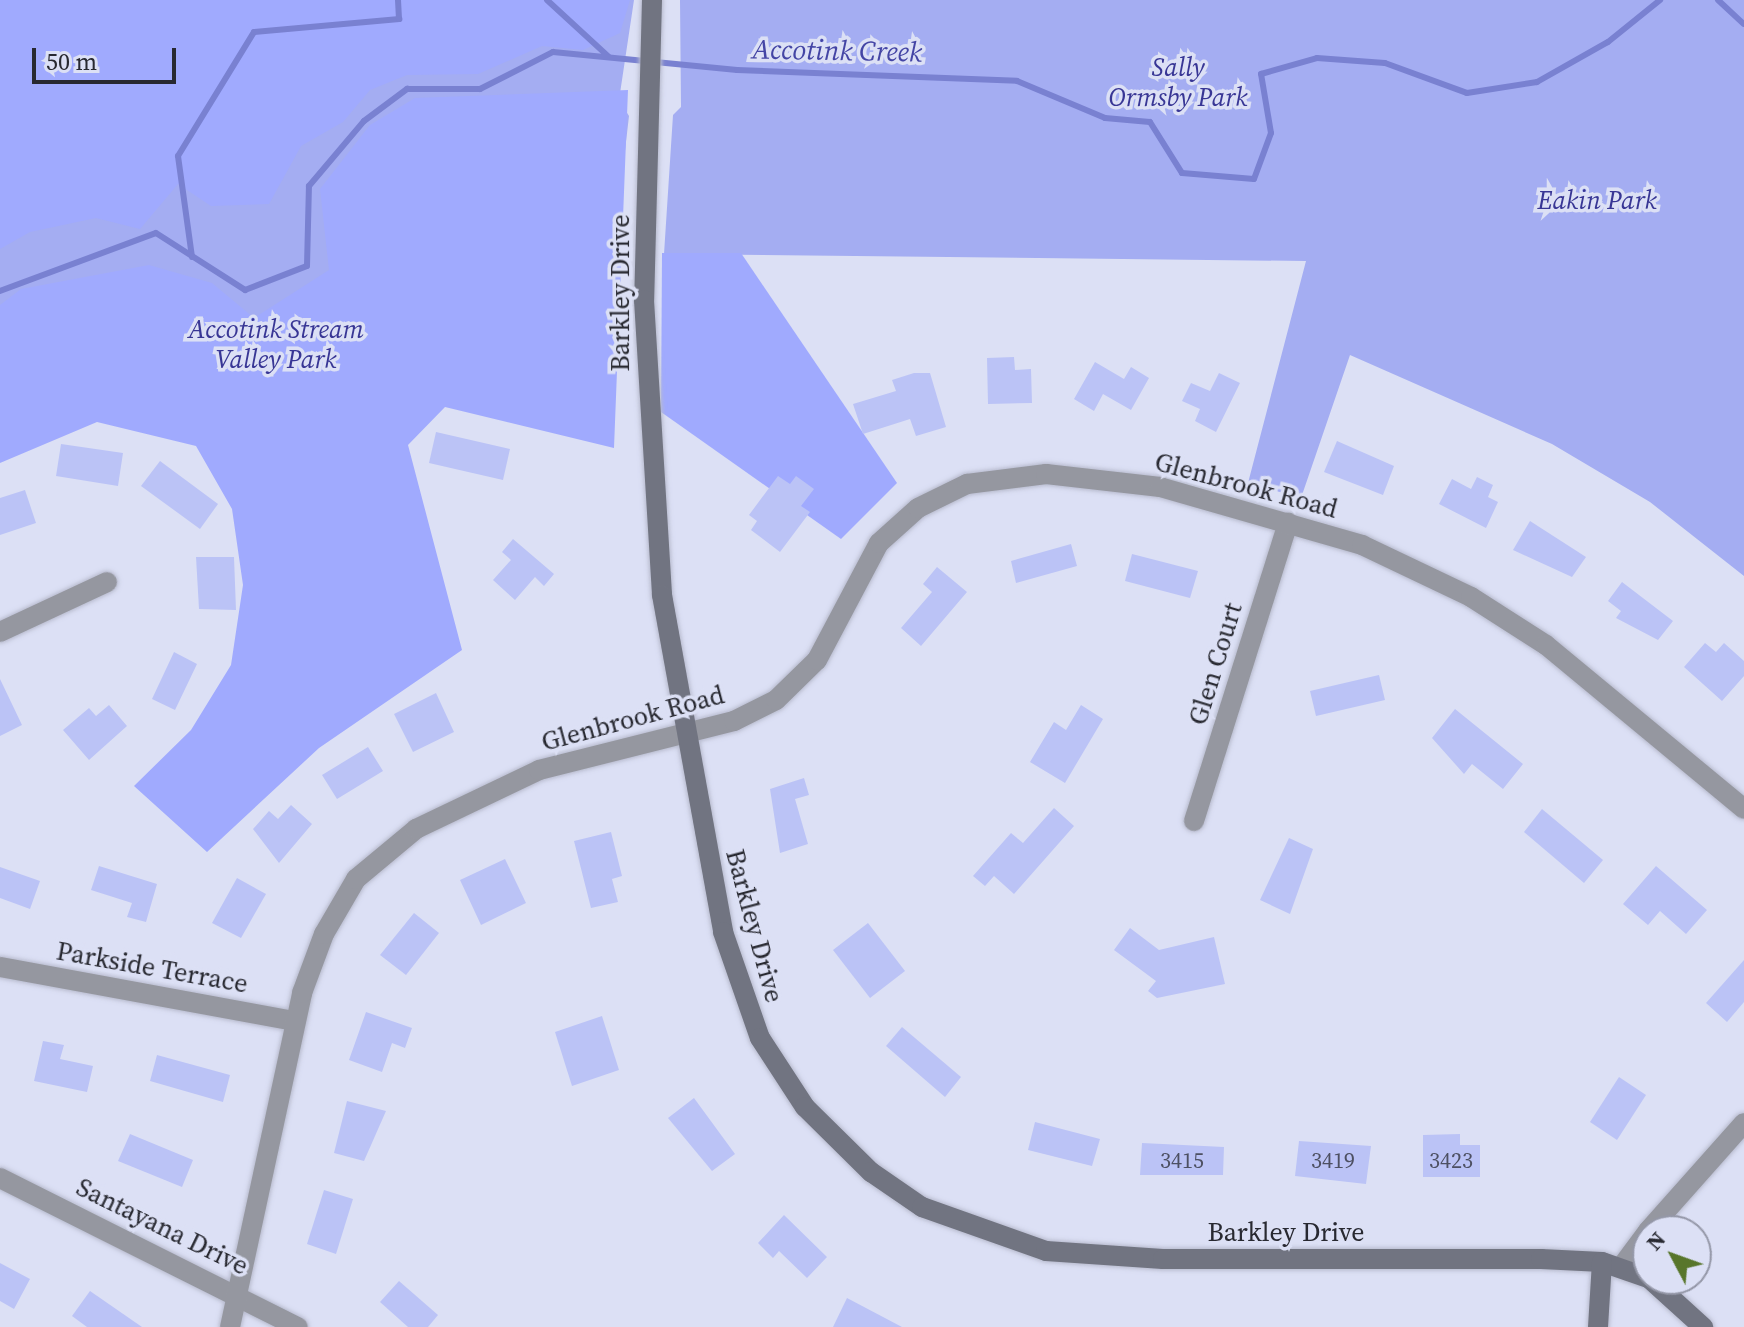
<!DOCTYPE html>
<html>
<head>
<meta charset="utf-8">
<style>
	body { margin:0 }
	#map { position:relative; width:1744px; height:1327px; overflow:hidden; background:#dce0f5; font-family:"Source Serif 4",serif }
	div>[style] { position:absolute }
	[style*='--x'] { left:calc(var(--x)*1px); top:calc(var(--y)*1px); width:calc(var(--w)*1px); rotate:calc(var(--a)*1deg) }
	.green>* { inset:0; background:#a4adf2 }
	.forest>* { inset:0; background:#a0aafe }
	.stream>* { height:6px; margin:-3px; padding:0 3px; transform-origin:3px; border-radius:3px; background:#7981d1 }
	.building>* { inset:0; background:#bbc3f6 }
	.roads { filter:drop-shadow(0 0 2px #b8bbce) drop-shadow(0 0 2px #b8bbce) }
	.street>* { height:20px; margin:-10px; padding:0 10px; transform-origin:10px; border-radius:10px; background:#9597a0 }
	.secondary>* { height:20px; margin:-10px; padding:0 10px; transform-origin:10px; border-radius:10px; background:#717481 }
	span { translate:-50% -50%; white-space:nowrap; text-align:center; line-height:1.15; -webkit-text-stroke:7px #dce0f5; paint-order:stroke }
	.number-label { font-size:22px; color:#4d5062 }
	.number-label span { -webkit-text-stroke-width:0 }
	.park-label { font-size:26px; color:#383695; font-style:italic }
	.street-label { font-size:26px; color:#282931 }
	.water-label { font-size:28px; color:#4445a5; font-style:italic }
	.north { position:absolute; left:1632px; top:1215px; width:80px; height:80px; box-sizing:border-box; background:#dce0f5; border:2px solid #9497a7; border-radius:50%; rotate:311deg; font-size:22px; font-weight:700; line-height:32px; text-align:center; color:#282931 }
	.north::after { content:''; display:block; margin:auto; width:28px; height:36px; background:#58762b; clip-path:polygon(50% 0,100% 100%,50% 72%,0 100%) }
	.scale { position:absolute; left:32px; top:48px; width:144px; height:36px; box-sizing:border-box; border:4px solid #282931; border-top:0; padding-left:10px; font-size:24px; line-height:28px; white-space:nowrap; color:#282931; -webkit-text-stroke:6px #dce0f5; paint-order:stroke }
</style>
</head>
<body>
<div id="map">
	<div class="green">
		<i style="clip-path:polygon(0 0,634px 0,619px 100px,629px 116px,621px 185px,349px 252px,441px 597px,156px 355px,0 419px)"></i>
		<i style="clip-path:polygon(680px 0,1744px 0,1744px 576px,1650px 502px,1552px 444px,1350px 355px,1301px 498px,1248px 483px,1306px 261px,664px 254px,673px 115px,681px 107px)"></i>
	</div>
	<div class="forest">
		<i style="clip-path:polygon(0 0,630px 0,620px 33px,583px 50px,542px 46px,478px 74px,407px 75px,370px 90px,343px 122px,301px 146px,269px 204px,211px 206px,178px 184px,140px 229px,96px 218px,30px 232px,0 249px)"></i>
		<i style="clip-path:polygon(628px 90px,614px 448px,445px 407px,408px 445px,462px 650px,319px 748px,207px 852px,134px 786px,191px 730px,231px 665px,243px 585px,232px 509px,196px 446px,97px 422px,0 463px,0 305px,21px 289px,149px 265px,212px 283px,254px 318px,329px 270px,320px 189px,370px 125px,415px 98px)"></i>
		<i style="clip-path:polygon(662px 253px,741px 253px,897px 483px,841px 539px,661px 412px)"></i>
	</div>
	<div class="stream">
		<i style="--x:547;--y:0;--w:84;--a:42.6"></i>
		<i style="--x:1718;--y:0;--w:35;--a:43"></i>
		<i style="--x:192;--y:257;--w:102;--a:-97.9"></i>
		<i style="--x:178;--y:156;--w:145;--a:-58.5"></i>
		<i style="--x:254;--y:32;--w:146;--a:-5.1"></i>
		<i style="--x:399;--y:19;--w:19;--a:-93"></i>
		<i style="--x:0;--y:291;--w:166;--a:-20.4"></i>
		<i style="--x:156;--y:233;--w:106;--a:32.6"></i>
		<i style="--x:245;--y:290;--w:66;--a:-21.2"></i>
		<i style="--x:307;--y:266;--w:80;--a:-88.6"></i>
		<i style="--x:309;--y:186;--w:85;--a:-49.8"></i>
		<i style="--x:364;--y:121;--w:54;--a:-36.7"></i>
		<i style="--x:407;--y:89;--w:73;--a:0"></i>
		<i style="--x:480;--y:89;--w:82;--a:-26.9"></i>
		<i style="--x:553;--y:52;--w:185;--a:5.6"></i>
		<i style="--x:737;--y:70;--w:280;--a:2.2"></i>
		<i style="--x:1017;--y:81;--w:95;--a:22.8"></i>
		<i style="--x:1105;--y:118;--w:45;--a:5.1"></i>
		<i style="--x:1150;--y:122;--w:60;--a:57.9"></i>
		<i style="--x:1182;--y:173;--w:72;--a:4.8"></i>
		<i style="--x:1254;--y:179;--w:49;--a:-69.7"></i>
		<i style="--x:1271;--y:133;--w:60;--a:-99.6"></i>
		<i style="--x:1261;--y:74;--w:58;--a:-15.9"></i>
		<i style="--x:1317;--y:58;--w:68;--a:4.2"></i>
		<i style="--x:1385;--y:63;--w:87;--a:20.1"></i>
		<i style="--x:1467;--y:93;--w:71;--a:-8.9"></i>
		<i style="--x:1537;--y:82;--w:81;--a:-29.4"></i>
		<i style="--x:1608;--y:42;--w:67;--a:-38.9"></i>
	</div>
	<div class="building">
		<i style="clip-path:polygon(1014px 357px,1015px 370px,1031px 369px,1032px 403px,988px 404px,987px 358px)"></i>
		<i style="clip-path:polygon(1095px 362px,1124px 379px,1131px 367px,1149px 378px,1131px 410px,1103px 394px,1094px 411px,1074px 399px)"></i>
		<i style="clip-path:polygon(914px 373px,930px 373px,946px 427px,916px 436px,910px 419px,863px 434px,853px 404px,896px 391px,892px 380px)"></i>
		<i style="clip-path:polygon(1219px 373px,1240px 383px,1216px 432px,1195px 421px,1200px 409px,1182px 401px,1191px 383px,1210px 391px)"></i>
		<i style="clip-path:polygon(436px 432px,510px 449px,503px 480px,429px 463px)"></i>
		<i style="clip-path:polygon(1337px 441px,1394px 466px,1383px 495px,1324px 472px)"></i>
		<i style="clip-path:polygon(61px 444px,123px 453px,118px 486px,56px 476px)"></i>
		<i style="clip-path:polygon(160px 461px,218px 504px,200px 529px,141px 486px)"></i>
		<i style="clip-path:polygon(778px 476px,790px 484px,796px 476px,814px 489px,801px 506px,810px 512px,780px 552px,751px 530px,757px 521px,749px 515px)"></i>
		<i style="clip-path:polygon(1477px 477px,1493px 485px,1488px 497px,1498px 502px,1486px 528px,1439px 504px,1452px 479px,1471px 489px)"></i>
		<i style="clip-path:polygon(25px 490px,36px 523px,0 535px,0 498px)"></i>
		<i style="clip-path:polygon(1530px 521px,1586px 557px,1572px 577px,1513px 550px)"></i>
		<i style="clip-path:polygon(513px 539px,554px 574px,544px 586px,535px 577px,515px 600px,493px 580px,511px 560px,502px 552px)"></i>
		<i style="clip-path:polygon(1071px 544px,1077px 566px,1016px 583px,1011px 561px)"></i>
		<i style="clip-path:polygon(1132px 554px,1198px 571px,1190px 598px,1125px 581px)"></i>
		<i style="clip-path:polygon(196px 557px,234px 557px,236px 610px,199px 609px)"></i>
		<i style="clip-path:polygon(937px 567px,967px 592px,921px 646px,901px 628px,932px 592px,923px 584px)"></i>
		<i style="clip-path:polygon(1622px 582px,1673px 621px,1658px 640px,1616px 618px,1621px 611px,1608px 601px)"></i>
		<i style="clip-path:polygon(1705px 643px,1716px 652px,1724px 643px,1744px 661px,1744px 676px,1722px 701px,1684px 667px)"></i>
		<i style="clip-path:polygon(174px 652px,197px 664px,175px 710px,152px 699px)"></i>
		<i style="clip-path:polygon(1379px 675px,1385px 700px,1316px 716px,1310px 691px)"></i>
		<i style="clip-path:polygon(0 679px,22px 725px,0 736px)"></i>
		<i style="clip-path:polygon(436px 693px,454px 732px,413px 752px,394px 714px)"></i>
		<i style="clip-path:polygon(109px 705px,127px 726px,89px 760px,63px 730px,89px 708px,96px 716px)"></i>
		<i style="clip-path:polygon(1081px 705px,1103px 719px,1065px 783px,1030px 762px,1054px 722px,1066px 730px)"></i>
		<i style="clip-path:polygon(1455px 709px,1523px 764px,1503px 789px,1472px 764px,1464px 774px,1432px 738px)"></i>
		<i style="clip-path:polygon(368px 747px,383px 771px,337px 799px,322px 775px)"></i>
		<i style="clip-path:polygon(804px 778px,809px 795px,795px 799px,808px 844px,780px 853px,770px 789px)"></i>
		<i style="clip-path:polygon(291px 805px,312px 824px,279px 863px,253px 829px,269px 811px,278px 819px)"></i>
		<i style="clip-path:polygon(1054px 808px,1074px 826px,1014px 894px,994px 876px,985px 886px,973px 876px,1011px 833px,1023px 843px)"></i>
		<i style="clip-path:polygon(1542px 809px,1603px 860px,1584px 883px,1524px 832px)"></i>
		<i style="clip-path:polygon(611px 832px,622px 876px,612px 879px,618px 902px,591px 908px,574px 841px)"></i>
		<i style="clip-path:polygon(1289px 838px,1313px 849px,1290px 914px,1260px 900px)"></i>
		<i style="clip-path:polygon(505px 859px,526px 903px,481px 925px,460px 880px)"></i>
		<i style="clip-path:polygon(99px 866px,157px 884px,146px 922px,127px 917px,132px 903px,91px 890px)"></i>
		<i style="clip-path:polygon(1656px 866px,1707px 910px,1686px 934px,1660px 911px,1648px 925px,1623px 904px)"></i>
		<i style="clip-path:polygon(0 867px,40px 881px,30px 909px,0 898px)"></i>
		<i style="clip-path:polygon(237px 878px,266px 894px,241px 938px,212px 923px)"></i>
		<i style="clip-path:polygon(414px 913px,439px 933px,406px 975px,380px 955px)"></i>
		<i style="clip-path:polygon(868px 923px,905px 971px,870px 998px,833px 950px)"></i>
		<i style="clip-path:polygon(1130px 928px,1159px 950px,1214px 937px,1225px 984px,1157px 998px,1148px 991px,1156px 981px,1114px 950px)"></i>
		<i style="clip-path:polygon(1744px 960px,1744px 1002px,1727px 1022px,1706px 1003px)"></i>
		<i style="clip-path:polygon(366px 1012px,412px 1028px,405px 1048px,392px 1043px,382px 1072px,349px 1060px)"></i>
		<i style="clip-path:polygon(602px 1016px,619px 1070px,572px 1086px,555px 1032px)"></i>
		<i style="clip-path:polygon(902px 1027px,961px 1077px,945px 1097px,886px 1046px)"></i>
		<i style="clip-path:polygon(43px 1041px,64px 1045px,60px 1059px,93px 1066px,87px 1092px,34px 1081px)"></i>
		<i style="clip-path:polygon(157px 1055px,230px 1075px,223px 1102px,150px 1081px)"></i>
		<i style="clip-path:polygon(1619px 1077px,1646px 1095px,1617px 1140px,1590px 1122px)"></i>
		<i style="clip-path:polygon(694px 1098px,735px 1154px,712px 1171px,668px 1118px)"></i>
		<i style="clip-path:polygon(347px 1101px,386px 1111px,364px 1161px,334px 1153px)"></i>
		<i style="clip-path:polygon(1035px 1122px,1100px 1139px,1092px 1166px,1028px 1150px)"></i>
		<i style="clip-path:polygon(130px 1134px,193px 1160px,182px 1187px,118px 1161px)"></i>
		<i style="clip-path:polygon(1460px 1134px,1460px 1145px,1480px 1145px,1480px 1177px,1423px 1177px,1423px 1135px)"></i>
		<i style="clip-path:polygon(1299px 1141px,1371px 1146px,1366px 1184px,1295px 1176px)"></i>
		<i style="clip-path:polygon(1142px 1143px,1224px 1147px,1223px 1175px,1140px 1175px)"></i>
		<i style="clip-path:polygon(324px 1190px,353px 1199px,336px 1254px,307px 1244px)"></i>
		<i style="clip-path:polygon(784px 1215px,827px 1257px,807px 1278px,779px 1251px,773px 1258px,758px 1243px)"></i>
		<i style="clip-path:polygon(0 1263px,30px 1279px,14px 1309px,0 1301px)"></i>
		<i style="clip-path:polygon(399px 1281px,438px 1315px,428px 1327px,408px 1327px,380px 1302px)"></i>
		<i style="clip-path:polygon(90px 1291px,142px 1327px,87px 1327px,72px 1316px)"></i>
		<i style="clip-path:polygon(847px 1298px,902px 1327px,833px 1327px)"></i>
	</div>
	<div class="roads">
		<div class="street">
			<i style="--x:0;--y:632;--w:118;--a:-25"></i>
			<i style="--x:1194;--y:821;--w:313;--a:-72.5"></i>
			<i style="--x:0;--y:967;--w:300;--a:10.4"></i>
			<i style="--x:0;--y:1178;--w:333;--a:26.6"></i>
			<i style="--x:1648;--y:1231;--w:144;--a:-48.4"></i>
			<i style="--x:1622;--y:1266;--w:44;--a:-53.4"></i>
			<i style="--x:230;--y:1327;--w:342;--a:-77.8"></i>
			<i style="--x:302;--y:993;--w:63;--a:-69.6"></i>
			<i style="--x:324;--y:934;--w:64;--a:-59.8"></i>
			<i style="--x:356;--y:879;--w:78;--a:-39.8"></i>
			<i style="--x:416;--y:829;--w:136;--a:-25.6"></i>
			<i style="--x:539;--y:770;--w:201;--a:-14.1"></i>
			<i style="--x:734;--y:721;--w:47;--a:-26.6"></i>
			<i style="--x:776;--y:700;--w:57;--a:-44.3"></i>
			<i style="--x:817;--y:660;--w:132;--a:-62.1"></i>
			<i style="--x:879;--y:543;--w:52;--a:-41.9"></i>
			<i style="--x:918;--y:508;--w:55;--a:-26.1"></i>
			<i style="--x:967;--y:484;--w:80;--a:-7.2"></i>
			<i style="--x:1046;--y:474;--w:115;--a:6.5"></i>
			<i style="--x:1160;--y:487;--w:210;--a:16"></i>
			<i style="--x:1362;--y:545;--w:121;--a:25.5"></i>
			<i style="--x:1471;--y:597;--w:89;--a:32.6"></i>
			<i style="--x:1546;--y:645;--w:257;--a:39.6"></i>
		</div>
		<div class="secondary">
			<i style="--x:652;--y:0;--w:300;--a:91.5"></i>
			<i style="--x:644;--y:300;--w:296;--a:86.5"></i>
			<i style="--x:662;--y:595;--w:342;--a:79.7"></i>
			<i style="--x:723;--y:932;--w:112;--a:70.8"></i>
			<i style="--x:760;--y:1038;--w:82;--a:56.9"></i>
			<i style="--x:805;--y:1107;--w:93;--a:44.6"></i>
			<i style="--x:871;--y:1172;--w:62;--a:34.5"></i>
			<i style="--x:922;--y:1207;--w:132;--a:19.5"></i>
			<i style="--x:1046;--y:1251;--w:117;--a:3.9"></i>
			<i style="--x:1163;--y:1259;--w:378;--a:0"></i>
			<i style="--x:1541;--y:1259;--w:61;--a:2.8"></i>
			<i style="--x:1602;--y:1262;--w:49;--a:19.2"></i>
			<i style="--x:1650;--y:1279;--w:72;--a:42.2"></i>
			<i style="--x:1598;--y:1327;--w:65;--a:-86.5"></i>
		</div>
	</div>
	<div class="number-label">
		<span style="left:1182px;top:1161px">3415</span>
		<span style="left:1333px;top:1161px">3419</span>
		<span style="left:1451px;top:1161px">3423</span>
	</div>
	<div class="park-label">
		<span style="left:1178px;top:83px">Sally<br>Ormsby Park</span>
		<span style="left:1597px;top:201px">Eakin Park</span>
		<span style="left:276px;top:345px">Accotink Stream<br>Valley Park</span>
	</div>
	<div class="street-label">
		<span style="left:621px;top:293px;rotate:-90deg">Barkley Drive</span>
		<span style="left:1246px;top:486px;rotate:15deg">Glenbrook Road</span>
		<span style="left:1216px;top:664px;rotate:-73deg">Glen Court</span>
		<span style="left:633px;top:719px;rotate:-15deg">Glenbrook Road</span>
		<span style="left:754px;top:926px;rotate:75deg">Barkley Drive</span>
		<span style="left:152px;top:968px;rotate:10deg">Parkside Terrace</span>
		<span style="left:162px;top:1227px;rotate:26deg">Santayana Drive</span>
		<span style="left:1286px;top:1233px">Barkley Drive</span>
	</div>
	<div class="water-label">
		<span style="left:837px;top:50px;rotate:1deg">Accotink Creek</span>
	</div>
	<div class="north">N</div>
	<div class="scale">50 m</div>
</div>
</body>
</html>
